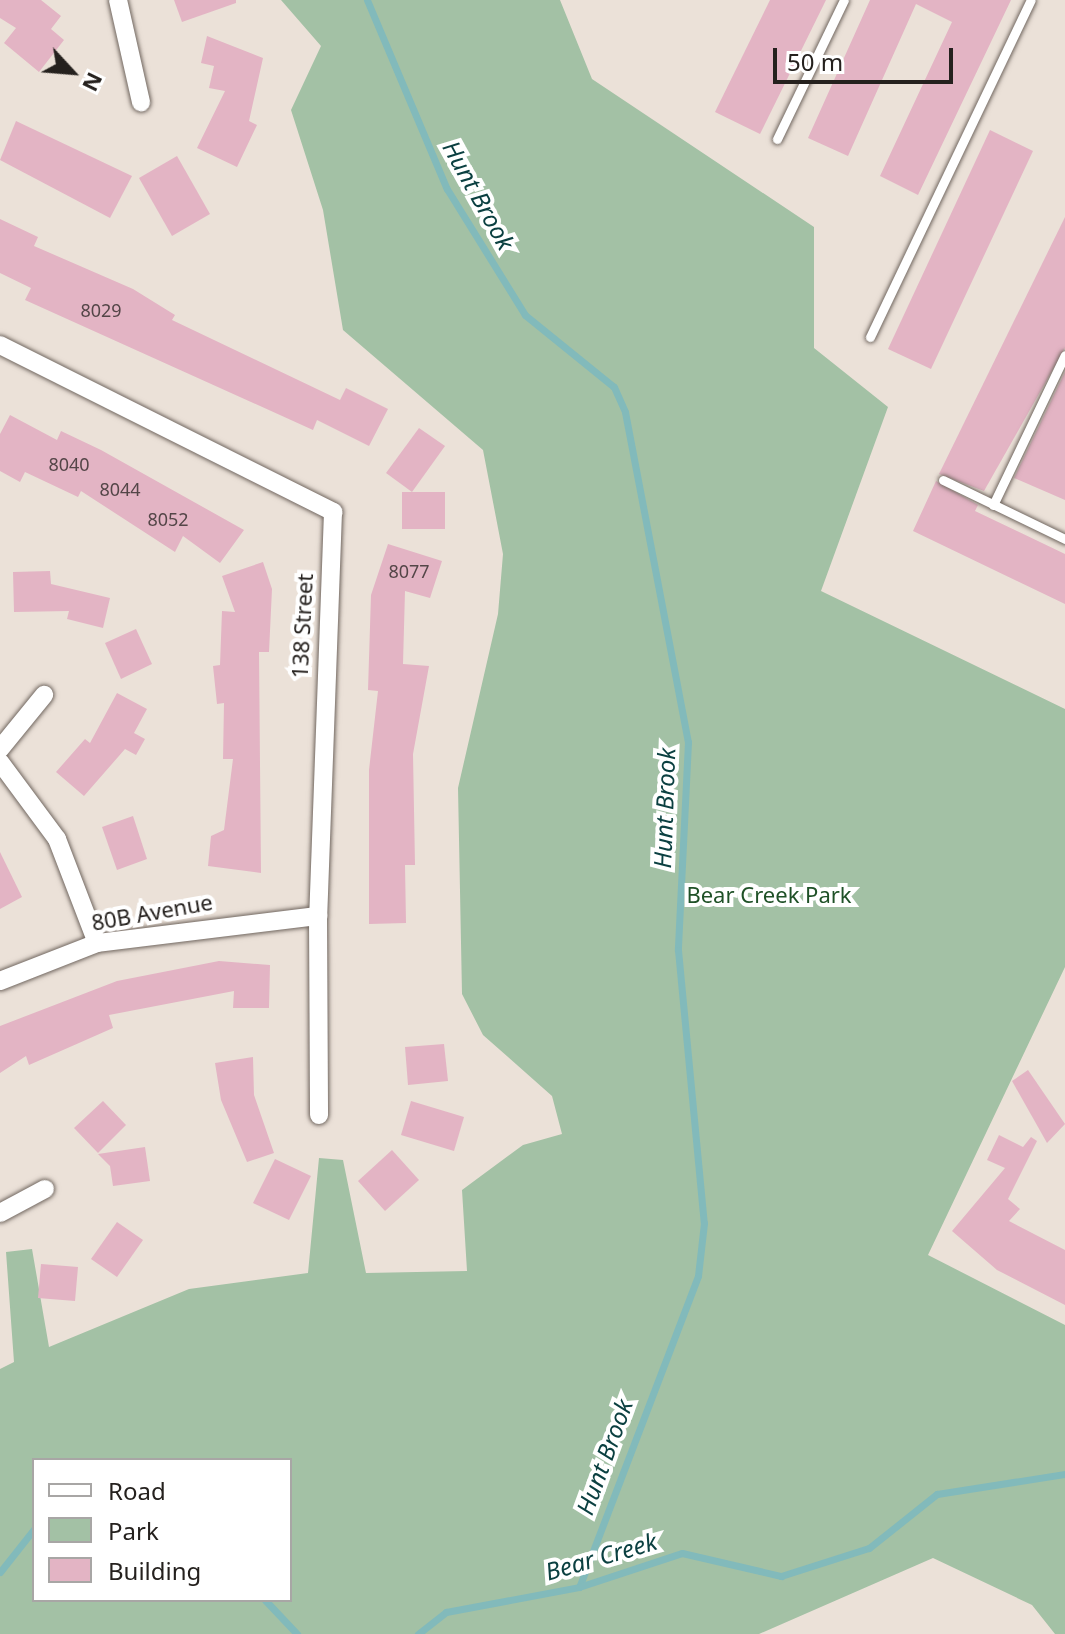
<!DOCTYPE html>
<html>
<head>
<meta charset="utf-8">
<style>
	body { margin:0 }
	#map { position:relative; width:1065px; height:1634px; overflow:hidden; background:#ebe1d8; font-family:"Noto Sans",sans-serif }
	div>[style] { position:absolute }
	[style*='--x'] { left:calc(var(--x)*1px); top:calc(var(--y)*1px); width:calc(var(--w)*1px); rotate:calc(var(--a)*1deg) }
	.green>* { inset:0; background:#a3c1a5 }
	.stream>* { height:7px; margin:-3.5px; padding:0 3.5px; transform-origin:3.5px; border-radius:3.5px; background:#82babb }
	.building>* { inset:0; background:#e3b4c4 }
	.roads { filter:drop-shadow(0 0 2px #716760) drop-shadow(0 0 2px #716760) }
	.lane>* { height:9px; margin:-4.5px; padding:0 4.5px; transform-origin:4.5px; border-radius:4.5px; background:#fff }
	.street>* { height:18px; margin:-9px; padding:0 9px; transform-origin:9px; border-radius:9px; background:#fff }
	span { translate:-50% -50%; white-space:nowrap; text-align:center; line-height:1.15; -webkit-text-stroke:8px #fff; paint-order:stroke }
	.number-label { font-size:18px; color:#544648 }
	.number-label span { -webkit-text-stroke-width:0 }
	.street-label { font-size:22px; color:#25211e }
	.park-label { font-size:22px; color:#1f5127 }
	.water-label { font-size:24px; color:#0b4041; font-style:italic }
	.legend { position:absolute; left:32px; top:1458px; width:260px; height:144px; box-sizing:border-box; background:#fff; border:2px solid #a8a6a5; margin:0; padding:10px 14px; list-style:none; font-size:24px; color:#25211e }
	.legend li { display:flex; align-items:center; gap:16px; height:40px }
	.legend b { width:40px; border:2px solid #a8a6a5 }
	.north { position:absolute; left:32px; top:32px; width:80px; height:80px; -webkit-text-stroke:6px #fff; paint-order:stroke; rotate:116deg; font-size:22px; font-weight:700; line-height:32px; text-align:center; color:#25211e }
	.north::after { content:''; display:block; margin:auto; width:28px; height:36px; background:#25211e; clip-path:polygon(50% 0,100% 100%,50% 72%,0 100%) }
	.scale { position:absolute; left:773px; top:48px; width:180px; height:36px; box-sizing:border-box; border:4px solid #25211e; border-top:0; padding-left:10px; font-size:24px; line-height:28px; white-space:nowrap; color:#25211e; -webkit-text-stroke:6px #fff; paint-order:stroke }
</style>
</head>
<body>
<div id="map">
	<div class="green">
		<i style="clip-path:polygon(evenodd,281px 0,560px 0,592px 79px,814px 227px,814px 348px,888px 407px,821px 591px,1065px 709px,1065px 967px,928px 1255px,1065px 1325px,1065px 1634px,1055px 1634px,1032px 1605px,933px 1558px,759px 1634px,0 1634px,0 1369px,14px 1362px,6px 1252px,32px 1249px,49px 1347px,189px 1289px,308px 1273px,319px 1158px,343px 1160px,366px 1273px,467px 1271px,462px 1190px,523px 1145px,562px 1134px,552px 1096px,483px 1035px,462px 994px,458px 788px,498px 614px,503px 554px,483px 450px,343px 330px,323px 210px,291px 110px,321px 46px,281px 0,34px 1460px,290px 1460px,290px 1600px,34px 1600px,34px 1460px)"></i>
	</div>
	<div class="stream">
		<i style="--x:367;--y:0;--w:205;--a:67.1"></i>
		<i style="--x:447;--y:189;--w:148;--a:58.2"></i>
		<i style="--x:525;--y:315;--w:114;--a:39"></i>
		<i style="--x:614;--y:387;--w:27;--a:66"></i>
		<i style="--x:625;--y:412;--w:336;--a:79.2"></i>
		<i style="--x:688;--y:742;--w:208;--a:92.8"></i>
		<i style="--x:678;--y:950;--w:274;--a:84.6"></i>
		<i style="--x:704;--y:1223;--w:53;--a:96.5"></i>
		<i style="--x:698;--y:1276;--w:333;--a:110.9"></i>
		<i style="--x:0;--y:1572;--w:55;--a:-51.7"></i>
		<i style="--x:265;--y:1600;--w:47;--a:46.7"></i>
		<i style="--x:418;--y:1634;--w:36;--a:-38"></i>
		<i style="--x:446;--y:1612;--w:135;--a:-10.6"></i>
		<i style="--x:579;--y:1587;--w:108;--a:-18.3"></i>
		<i style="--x:682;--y:1553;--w:102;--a:13.1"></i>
		<i style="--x:781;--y:1576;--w:92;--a:-17.7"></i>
		<i style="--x:869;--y:1548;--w:87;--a:-38.5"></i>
		<i style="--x:937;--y:1494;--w:130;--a:-8.9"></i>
	</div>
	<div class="building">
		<i style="clip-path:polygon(0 0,41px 0,61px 16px,51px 29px,64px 40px,39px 72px,4px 43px,16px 28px,0 18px)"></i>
		<i style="clip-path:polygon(174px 0,236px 0,236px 3px,182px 22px)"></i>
		<i style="clip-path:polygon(770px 0,826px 0,760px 134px,715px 112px)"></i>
		<i style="clip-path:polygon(870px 0,1011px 0,918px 195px,880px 176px,952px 22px,916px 4px,848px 156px,808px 138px)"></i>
		<i style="clip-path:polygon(207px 36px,263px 58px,249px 121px,257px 125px,237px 167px,197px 148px,225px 91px,209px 88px,214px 66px,201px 63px)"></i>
		<i style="clip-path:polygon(16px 121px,132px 176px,110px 218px,0 160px)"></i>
		<i style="clip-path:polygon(990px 130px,1033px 151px,931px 369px,888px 349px)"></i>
		<i style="clip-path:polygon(177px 156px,210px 214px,172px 236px,139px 178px)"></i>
		<i style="clip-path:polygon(1065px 217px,1065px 348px,984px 491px,939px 474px)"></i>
		<i style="clip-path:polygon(0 219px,38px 237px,34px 246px,133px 289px,175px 315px,172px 320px,340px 400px,346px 388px,388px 409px,369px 446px,317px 420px,313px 430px,25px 300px,31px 288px,0 273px)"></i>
		<i style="clip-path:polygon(1065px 372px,1065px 500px,1014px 478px)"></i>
		<i style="clip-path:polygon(10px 415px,57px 440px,61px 431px,101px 450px,244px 530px,220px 563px,183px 536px,175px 552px,81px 491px,78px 497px,25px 472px,20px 482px,0 471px,0 434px)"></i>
		<i style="clip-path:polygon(419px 428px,445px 446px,412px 492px,386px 473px)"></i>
		<i style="clip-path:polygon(936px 481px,978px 505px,975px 511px,1065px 554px,1065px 604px,913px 531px)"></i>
		<i style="clip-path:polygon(402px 492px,445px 492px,445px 529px,402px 529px)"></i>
		<i style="clip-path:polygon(388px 544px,442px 561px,430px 598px,405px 591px,403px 664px,429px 666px,413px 754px,415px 865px,405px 865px,406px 923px,369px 924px,369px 770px,378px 691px,368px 690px,371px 595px)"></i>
		<i style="clip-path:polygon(263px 562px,272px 589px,269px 652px,259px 652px,261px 873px,208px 866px,211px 836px,224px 830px,233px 759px,223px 759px,224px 703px,217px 704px,213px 666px,220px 665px,222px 611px,235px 612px,222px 576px)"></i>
		<i style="clip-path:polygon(50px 571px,51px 584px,110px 598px,103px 628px,67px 619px,69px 611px,14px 612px,13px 572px)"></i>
		<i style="clip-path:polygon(136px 629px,152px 664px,121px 679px,105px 643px)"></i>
		<i style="clip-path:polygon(117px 693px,147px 709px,134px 733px,145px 739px,136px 755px,125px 749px,84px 796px,56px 772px,85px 739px,90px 743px)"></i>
		<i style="clip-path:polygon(133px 816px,147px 859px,117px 870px,102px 827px)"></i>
		<i style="clip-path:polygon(0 852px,22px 897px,0 909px)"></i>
		<i style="clip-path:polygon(219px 961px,270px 965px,269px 1008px,233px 1008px,234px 991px,109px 1015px,113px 1028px,29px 1065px,26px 1056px,0 1073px,0 1026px,117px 981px)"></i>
		<i style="clip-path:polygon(444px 1044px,448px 1081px,408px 1085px,405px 1047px)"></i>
		<i style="clip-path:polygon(253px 1057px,254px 1095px,274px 1153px,247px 1162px,221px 1100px,215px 1063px)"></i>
		<i style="clip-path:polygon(1028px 1070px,1065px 1124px,1047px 1143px,1012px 1081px)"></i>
		<i style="clip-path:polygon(103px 1101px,126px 1125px,98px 1153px,74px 1128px)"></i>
		<i style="clip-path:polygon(411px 1101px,464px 1117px,454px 1151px,401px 1135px)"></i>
		<i style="clip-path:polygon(999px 1135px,1023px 1147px,1031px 1137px,1037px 1141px,1008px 1199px,1020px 1209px,1009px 1221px,1065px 1250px,1065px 1305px,997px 1270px,952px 1231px,1005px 1168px,987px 1160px)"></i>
		<i style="clip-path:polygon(145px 1147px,150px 1181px,113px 1186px,110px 1166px,98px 1154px)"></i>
		<i style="clip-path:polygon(392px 1150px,419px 1180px,385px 1211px,358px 1181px)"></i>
		<i style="clip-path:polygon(275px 1159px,311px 1176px,289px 1220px,253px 1203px)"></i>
		<i style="clip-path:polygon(117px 1222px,143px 1240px,117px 1277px,91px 1259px)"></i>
		<i style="clip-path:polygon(41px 1264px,78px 1267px,75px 1301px,38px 1298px)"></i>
	</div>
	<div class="roads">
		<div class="lane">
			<i style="--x:777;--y:139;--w:154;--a:-64.3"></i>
			<i style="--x:870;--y:337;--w:373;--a:-64.5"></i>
			<i style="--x:943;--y:480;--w:136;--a:25.8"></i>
			<i style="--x:993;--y:505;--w:166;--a:-64.4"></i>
		</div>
		<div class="street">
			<i style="--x:118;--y:0;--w:105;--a:77.3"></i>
			<i style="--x:0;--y:345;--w:373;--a:26.6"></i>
			<i style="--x:333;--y:512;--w:404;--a:92.1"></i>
			<i style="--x:318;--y:916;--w:199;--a:89.7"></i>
			<i style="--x:0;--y:749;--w:70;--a:-50.8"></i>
			<i style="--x:0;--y:762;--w:96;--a:53.5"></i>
			<i style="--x:57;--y:839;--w:111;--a:69"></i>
			<i style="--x:0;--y:981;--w:104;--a:-21.4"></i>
			<i style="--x:97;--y:943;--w:223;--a:-7"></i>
			<i style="--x:0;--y:1213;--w:51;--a:-28.1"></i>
		</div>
	</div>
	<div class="number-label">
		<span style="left:101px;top:310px">8029</span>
		<span style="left:69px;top:464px">8040</span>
		<span style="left:120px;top:489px">8044</span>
		<span style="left:168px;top:519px">8052</span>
		<span style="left:409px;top:571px">8077</span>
	</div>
	<div class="street-label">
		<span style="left:302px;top:626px;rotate:-87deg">138 Street</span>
		<span style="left:152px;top:912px;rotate:-10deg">80B Avenue</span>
	</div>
	<div class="park-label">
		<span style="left:769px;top:895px">Bear Creek Park</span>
	</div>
	<div class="water-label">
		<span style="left:479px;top:195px;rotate:61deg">Hunt Brook</span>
		<span style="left:664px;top:808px;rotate:-88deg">Hunt Brook</span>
		<span style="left:604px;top:1457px;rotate:-70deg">Hunt Brook</span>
		<span style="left:601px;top:1556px;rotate:-16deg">Bear Creek</span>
	</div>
	<ul class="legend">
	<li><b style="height:10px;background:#fff"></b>Road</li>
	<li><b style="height:22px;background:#a3c1a5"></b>Park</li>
	<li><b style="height:22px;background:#e3b4c4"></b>Building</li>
	</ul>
	<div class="north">N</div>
	<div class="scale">50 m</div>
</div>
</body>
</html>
